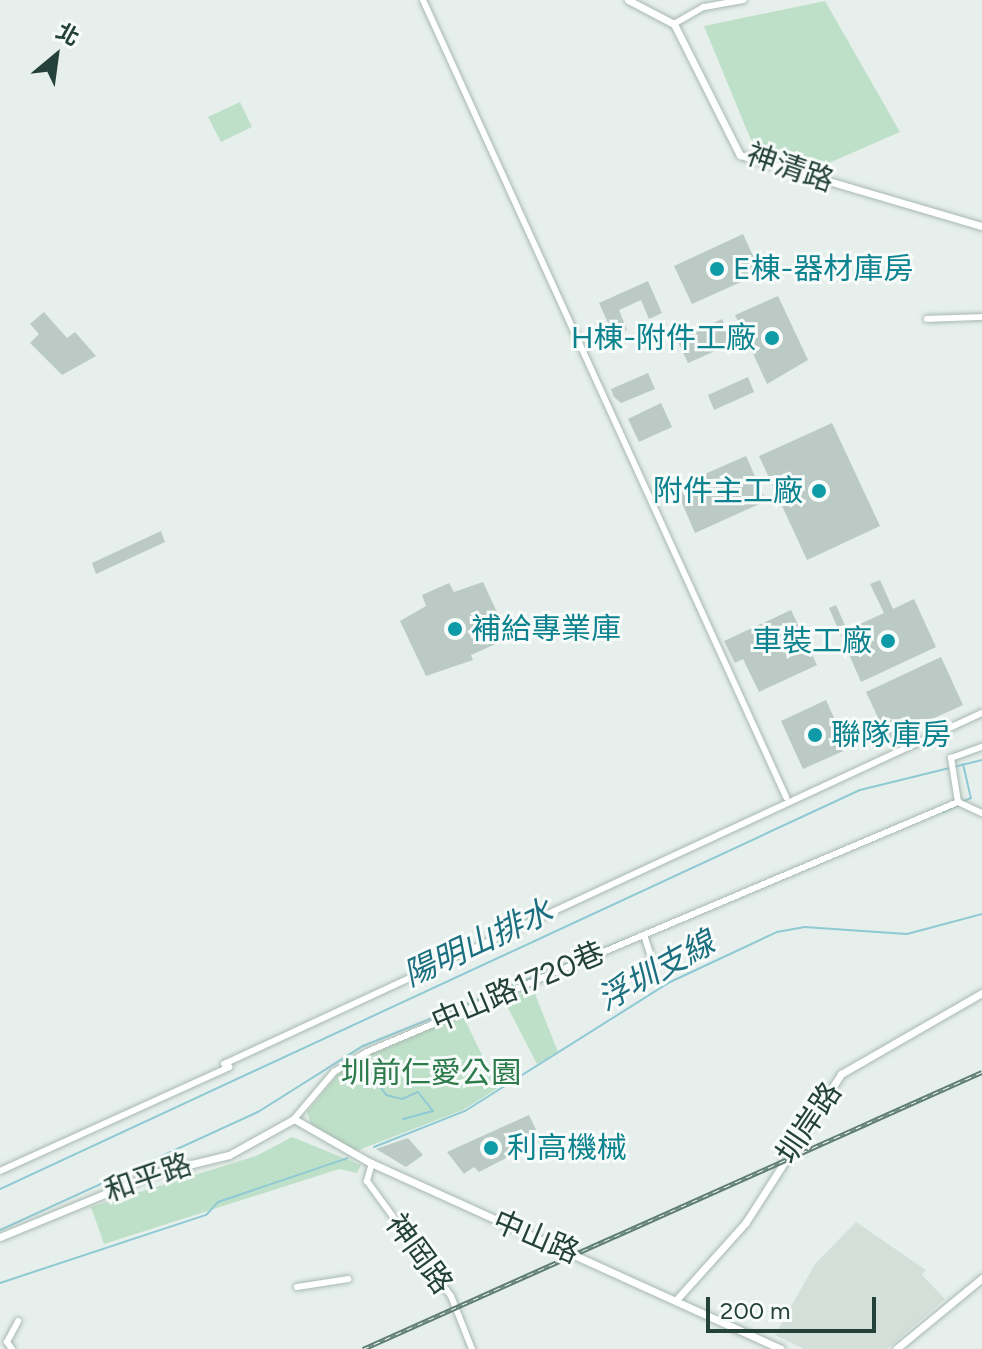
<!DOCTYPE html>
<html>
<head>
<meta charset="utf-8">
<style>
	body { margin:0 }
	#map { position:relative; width:982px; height:1349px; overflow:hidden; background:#e6efeb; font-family:Figtree,"Noto Sans TC",sans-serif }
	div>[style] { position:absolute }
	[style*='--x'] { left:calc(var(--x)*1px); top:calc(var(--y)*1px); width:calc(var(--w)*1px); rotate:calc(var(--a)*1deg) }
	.built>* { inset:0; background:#d4dfda }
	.green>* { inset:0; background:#bfe0c8 }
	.stream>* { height:2px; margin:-1px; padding:0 1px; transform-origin:1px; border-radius:1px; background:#8ec9d4 }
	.building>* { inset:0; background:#bbcac4 }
	.roads { filter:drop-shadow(0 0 2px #a8b8b2) drop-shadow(0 0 2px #a8b8b2) }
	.minor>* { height:6px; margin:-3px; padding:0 3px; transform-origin:3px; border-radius:3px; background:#fff }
	.tertiary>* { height:7px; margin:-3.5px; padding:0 3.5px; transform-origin:3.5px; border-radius:3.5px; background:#fff }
	.rail>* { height:5px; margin-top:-2.5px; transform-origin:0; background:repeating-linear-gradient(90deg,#f7fbf9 0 6px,#5f7d75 0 12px); box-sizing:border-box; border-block:2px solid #5f7d75 }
	.dots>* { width:22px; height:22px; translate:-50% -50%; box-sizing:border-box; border:4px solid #f7fbf9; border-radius:50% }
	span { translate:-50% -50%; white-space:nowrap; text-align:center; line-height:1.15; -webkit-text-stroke:6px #f7fbf9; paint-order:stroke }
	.street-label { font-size:30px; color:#24423a }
	.culture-label { font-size:30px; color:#0d838f }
	.left { translate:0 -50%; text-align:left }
	.right { translate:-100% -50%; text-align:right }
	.park-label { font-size:30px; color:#2d7a4b }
	.water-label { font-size:32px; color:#1c6f80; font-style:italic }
	.north { position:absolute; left:16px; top:16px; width:80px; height:80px; -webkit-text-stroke:6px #f7fbf9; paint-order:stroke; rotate:29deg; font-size:22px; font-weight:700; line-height:32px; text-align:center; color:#24423a }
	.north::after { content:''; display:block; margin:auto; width:28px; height:36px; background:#24423a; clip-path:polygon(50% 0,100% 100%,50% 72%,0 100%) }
	.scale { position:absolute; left:706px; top:1297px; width:170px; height:36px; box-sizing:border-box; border:4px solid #24423a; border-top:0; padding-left:10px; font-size:24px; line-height:28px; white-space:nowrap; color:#24423a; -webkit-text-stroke:6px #f7fbf9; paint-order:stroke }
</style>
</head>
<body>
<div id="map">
	<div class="built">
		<i style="clip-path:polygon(856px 1222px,926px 1270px,922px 1275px,945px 1299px,887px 1349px,804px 1349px,775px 1335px,815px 1264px)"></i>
	</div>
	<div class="green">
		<i style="clip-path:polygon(825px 1px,900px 132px,815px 169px,755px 150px,704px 26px)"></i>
		<i style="clip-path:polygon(240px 102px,252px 127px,221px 142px,208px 117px)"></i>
		<i style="clip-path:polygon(533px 989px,558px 1052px,537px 1064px,505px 1002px)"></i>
		<i style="clip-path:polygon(463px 1016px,498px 1088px,463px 1110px,356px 1151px,312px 1126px,307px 1112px,349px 1061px,427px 1025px)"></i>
		<i style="clip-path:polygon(292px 1137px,361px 1165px,357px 1173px,339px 1169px,104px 1244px,91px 1207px,256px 1156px)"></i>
	</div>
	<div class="stream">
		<i style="--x:963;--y:764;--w:35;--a:77"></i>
		<i style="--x:971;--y:798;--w:8;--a:157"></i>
		<i style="--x:943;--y:812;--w:17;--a:-24"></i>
		<i style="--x:350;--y:1085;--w:24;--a:-33"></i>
		<i style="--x:370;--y:1072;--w:28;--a:55"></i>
		<i style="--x:386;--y:1095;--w:16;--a:14"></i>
		<i style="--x:402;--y:1099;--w:17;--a:-24"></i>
		<i style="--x:418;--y:1092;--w:24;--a:52"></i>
		<i style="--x:433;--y:1111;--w:31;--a:165"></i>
		<i style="--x:374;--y:1147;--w:98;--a:-21.6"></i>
		<i style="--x:465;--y:1111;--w:240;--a:-32.2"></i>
		<i style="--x:668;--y:983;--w:120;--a:-25.1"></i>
		<i style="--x:777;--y:932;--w:27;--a:-10"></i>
		<i style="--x:804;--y:927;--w:103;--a:3.9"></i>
		<i style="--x:907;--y:934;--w:78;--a:-14.9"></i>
		<i style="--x:0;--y:1189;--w:948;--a:-24.89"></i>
		<i style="--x:860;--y:790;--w:126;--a:-13.8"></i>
		<i style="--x:0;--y:1230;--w:284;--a:-24.6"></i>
		<i style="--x:258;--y:1112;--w:124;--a:-32.2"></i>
		<i style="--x:363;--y:1046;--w:283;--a:-22"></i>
		<i style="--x:0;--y:1283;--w:217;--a:-18.3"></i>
		<i style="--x:206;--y:1215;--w:18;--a:-47"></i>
		<i style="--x:218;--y:1202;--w:137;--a:-18.7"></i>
	</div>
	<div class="building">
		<i style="clip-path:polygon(743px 234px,761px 273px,692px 304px,674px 266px)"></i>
		<i style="clip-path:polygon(648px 281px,662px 313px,649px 319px,641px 300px,619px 310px,627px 330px,614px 336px,599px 303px)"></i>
		<i style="clip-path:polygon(778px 296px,808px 360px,767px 384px,735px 315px)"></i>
		<i style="clip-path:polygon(44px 312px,67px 338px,75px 332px,96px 356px,62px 375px,30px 343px,39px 334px,30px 324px)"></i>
		<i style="clip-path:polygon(722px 319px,733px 343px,688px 363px,677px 340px)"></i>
		<i style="clip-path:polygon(648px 373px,655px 389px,621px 403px,614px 397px,611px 389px)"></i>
		<i style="clip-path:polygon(748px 377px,754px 392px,714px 410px,708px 395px)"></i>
		<i style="clip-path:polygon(661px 403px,672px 427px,639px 442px,628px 419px)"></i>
		<i style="clip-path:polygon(832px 423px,880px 526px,807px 560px,759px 456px)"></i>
		<i style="clip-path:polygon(746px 456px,766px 501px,695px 533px,675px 487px)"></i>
		<i style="clip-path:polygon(161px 531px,165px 542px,96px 574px,92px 563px)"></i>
		<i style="clip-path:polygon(880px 580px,893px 609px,914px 599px,936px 647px,861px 682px,829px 608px,836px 605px,847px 630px,884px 613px,870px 584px)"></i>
		<i style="clip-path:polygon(483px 582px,509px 638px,471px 655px,473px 660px,426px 676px,400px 621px,426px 606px,422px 595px,449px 583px,454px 592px)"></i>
		<i style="clip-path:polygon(791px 610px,817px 665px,759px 692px,743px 659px,735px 663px,724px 641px)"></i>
		<i style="clip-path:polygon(941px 657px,963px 705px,888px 739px,866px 692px)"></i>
		<i style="clip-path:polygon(826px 700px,848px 749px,803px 769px,781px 721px)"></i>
		<i style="clip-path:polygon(529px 1115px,541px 1140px,479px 1172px,474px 1167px,464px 1174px,447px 1152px)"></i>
		<i style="clip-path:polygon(408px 1138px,423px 1155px,406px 1167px,376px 1149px)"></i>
	</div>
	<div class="roads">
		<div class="minor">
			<i style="--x:423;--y:0;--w:876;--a:65.51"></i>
			<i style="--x:674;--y:24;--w:34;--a:-30"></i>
			<i style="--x:704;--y:7;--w:40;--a:-10"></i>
			<i style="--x:927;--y:319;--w:55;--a:-2.1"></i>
			<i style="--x:958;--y:802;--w:45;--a:-99"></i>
			<i style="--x:951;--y:758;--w:33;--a:-20"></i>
			<i style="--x:958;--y:802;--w:26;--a:25"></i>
			<i style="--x:644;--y:935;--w:26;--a:72"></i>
			<i style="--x:224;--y:1064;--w:835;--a:-24.85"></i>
			<i style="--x:294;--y:1119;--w:62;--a:-49.6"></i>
			<i style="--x:334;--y:1072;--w:39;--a:-31"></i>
			<i style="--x:367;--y:1052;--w:642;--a:-22.93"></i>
			<i style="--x:372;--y:1163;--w:19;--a:106"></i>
			<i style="--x:367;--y:1181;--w:142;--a:53.9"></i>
			<i style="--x:451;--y:1296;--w:57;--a:68.4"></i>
			<i style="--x:0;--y:1171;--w:252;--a:-24.4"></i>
			<i style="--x:297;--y:1287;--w:52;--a:-8.9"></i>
			<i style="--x:12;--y:1349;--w:9;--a:-126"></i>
			<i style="--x:7;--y:1342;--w:24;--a:-62"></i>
		</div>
		<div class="tertiary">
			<i style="--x:628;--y:0;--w:52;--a:27.6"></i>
			<i style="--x:674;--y:24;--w:147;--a:63.3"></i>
			<i style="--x:740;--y:155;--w:252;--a:16.4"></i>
			<i style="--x:0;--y:1237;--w:168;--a:-22.4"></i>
			<i style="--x:155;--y:1173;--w:76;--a:-13.7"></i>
			<i style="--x:229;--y:1155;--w:74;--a:-29"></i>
			<i style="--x:294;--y:1119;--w:86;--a:29.8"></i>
			<i style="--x:369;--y:1162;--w:452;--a:24.4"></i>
			<i style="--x:677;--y:1299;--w:103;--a:-48.1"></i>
			<i style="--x:746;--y:1222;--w:176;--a:-57.3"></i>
			<i style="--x:841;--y:1074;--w:163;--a:-29.9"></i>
			<i style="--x:896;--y:1349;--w:112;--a:-39.5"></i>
		</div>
	</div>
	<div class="rail">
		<i style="--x:363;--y:1349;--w:678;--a:-24.11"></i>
	</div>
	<div class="dots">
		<i style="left:717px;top:269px;background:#0f9aa8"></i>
		<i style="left:772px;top:338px;background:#0f9aa8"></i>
		<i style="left:819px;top:491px;background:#0f9aa8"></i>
		<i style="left:455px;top:629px;background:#0f9aa8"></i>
		<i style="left:888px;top:641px;background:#0f9aa8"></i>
		<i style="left:815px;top:735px;background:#0f9aa8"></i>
		<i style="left:491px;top:1148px;background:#0f9aa8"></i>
	</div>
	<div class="street-label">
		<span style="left:790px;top:168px;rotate:19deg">神清路</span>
		<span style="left:518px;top:987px;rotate:-23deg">中山路1720巷</span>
		<span style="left:809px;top:1123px;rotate:-56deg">圳岸路</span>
		<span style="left:148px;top:1178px;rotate:-19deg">和平路</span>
		<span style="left:536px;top:1237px;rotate:23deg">中山路</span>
		<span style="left:419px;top:1254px;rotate:54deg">神岡路</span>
	</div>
	<div class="culture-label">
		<span class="left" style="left:733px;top:269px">E棟-器材庫房</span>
		<span class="right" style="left:756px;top:338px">H棟-附件工廠</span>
		<span class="right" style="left:803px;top:491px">附件主工廠</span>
		<span class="left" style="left:471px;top:629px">補給專業庫</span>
		<span class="right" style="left:872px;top:641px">車裝工廠</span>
		<span class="left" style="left:831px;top:735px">聯隊庫房</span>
		<span class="left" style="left:507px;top:1148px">利高機械</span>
	</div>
	<div class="park-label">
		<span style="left:431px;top:1073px">圳前仁愛公園</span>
	</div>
	<div class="water-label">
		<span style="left:478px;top:943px;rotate:-25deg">陽明山排水</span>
		<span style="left:656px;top:971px;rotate:-29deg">浮圳支線</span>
	</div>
	<div class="north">北</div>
	<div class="scale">200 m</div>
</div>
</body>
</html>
